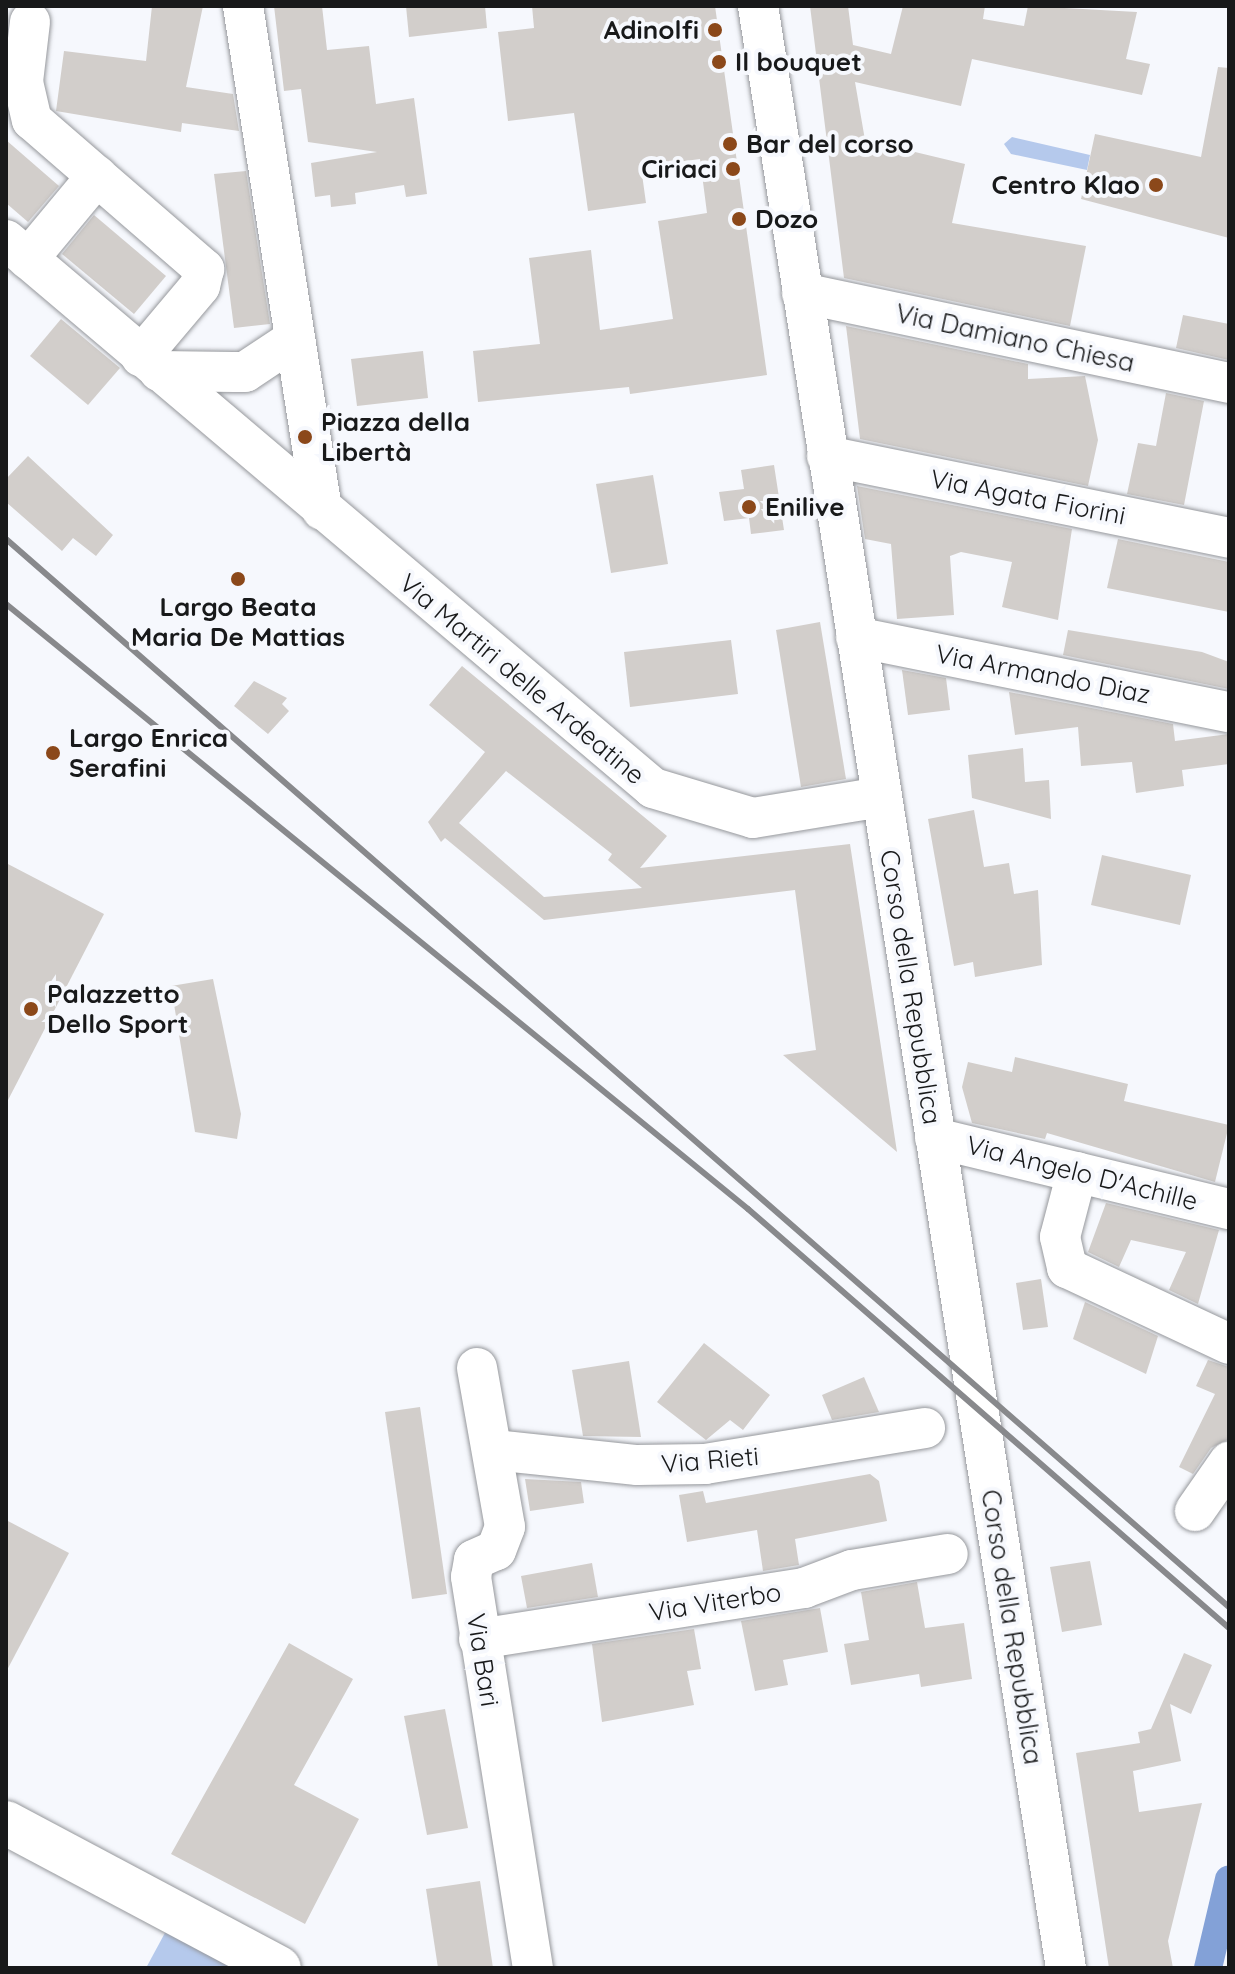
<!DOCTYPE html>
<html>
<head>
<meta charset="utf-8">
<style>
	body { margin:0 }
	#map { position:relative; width:1235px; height:1974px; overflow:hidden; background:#f6f8fd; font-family:Quicksand,sans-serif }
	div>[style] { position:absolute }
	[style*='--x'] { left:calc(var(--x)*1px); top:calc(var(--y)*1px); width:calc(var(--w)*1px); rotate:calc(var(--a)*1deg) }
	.green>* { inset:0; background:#b5c9ec }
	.canal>* { height:28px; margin:-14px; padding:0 14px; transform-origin:14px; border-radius:14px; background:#83a1d7 }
	.building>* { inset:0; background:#d2cecb }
	.roads { filter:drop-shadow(0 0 2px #96989c) drop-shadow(0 0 2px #96989c) }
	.minor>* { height:40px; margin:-20px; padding:0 20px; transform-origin:20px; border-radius:20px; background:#fff }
	.major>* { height:44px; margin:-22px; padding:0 22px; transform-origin:22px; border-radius:22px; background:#fff }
	.rail>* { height:6px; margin:-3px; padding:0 3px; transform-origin:3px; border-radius:3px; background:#88898c }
	.dots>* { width:22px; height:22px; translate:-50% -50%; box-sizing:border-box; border:4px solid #f6f8fd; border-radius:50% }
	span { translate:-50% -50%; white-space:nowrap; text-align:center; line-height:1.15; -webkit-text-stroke:8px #f6f8fd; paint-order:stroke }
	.poi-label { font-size:26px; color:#18191a; font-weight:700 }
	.right { translate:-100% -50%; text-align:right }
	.left { translate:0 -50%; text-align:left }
	.street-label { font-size:26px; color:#18191a }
	.frame { position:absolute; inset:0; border:8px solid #18191a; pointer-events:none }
</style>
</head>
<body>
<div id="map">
	<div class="green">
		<i style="clip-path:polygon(1012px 137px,1090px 155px,1087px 170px,1011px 154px,1004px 144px)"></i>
		<i style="clip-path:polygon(166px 1931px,237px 1968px,146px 1968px)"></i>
	</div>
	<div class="canal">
		<i style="--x:1208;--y:1968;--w:91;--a:-76.7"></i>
	</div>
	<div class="building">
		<i style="clip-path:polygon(152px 6px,203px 6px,186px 87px,233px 94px,239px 131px,182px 123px,181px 132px,56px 111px,64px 51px,146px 61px)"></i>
		<i style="clip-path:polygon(274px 6px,322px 6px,327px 50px,369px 46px,376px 104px,414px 98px,427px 194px,406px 197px,404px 185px,355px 193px,356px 204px,331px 207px,330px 195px,315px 197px,311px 163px,377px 152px,308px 142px,301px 89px,284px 91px)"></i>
		<i style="clip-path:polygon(406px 6px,485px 6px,487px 28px,409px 37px)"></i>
		<i style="clip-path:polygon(532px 6px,715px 6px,767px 375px,630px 394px,629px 387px,478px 402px,473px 351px,540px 344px,529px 258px,591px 250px,600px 330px,673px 319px,658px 221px,707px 213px,700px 159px,641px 167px,646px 203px,588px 211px,574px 113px,508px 121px,498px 32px,534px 28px)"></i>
		<i style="clip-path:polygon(810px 6px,848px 6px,853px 45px,891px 54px,903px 6px,985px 6px,983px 19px,1024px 26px,1028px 6px,1137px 12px,1126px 59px,1150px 64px,1142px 95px,972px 59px,961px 106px,855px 82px,865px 140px,965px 164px,952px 223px,1086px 246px,1070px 326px,844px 278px)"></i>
		<i style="clip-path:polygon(1218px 67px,1229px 68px,1229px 238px,1081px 199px,1095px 134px,1201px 157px)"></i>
		<i style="clip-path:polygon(6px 140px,59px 186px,28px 222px,6px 203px)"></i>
		<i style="clip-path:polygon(246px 171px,270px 324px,234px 328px,214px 174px)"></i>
		<i style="clip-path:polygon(94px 215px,166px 276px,134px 314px,62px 254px)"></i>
		<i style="clip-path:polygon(1183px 315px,1229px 324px,1229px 360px,1176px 348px)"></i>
		<i style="clip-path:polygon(61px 319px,120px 368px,88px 405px,30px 356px)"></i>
		<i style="clip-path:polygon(846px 326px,1028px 364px,1028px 379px,1085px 376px,1098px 440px,1088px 486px,860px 439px)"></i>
		<i style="clip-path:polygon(423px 351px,428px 398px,357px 406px,351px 359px)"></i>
		<i style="clip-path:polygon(1166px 393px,1204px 401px,1184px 505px,1127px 494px,1138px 443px,1156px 446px)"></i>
		<i style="clip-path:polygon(28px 456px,113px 535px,96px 556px,73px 538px,62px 551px,6px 502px,6px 479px)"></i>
		<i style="clip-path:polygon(774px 465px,784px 530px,751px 534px,749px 518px,724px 521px,719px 492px,744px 489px,741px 470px)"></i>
		<i style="clip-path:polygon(653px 475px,668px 564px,611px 573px,596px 484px)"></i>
		<i style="clip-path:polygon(857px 486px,1072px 529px,1058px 620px,1002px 607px,1012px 562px,961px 552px,950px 556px,954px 615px,897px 619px,891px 544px,865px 539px)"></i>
		<i style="clip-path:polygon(1118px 539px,1229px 562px,1229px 612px,1107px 588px)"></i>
		<i style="clip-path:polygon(820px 622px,846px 779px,801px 787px,776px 630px)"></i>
		<i style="clip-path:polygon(1068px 630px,1202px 652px,1229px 662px,1229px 689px,1063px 655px)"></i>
		<i style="clip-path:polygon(731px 640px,738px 694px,630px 707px,624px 652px)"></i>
		<i style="clip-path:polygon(evenodd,462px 666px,667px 836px,640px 868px,850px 844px,897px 1152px,783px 1055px,816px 1050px,795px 890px,544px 920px,445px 838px,441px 842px,428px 822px,485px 752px,429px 705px,462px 666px,506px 771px,612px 854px,608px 860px,642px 888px,544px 897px,459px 823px,506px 771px)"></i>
		<i style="clip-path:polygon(902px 670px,946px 678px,950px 710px,908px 715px)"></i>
		<i style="clip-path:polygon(254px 681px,287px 698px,282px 704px,289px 711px,268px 734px,234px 706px)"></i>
		<i style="clip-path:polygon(1009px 692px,1173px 724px,1175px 741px,1229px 734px,1229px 764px,1182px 770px,1184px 786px,1136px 793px,1132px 762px,1081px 766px,1078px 727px,1015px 735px)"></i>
		<i style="clip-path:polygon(1023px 748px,1025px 782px,1049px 780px,1051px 819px,972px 798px,968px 755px)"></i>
		<i style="clip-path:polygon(974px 810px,984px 867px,1009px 863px,1014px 894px,1038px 890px,1042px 965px,975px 977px,973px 962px,954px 966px,928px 819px)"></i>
		<i style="clip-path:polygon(1102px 855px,1191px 875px,1180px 925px,1091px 905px)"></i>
		<i style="clip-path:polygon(6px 863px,104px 914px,6px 1104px)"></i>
		<i style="clip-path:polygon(213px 979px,241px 1114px,237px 1139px,195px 1132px,171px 986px)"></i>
		<i style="clip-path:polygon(1015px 1057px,1128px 1084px,1124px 1101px,1229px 1125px,1215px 1182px,1047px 1133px,1045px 1139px,972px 1123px,962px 1087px,968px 1062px,1012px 1072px)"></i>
		<i style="clip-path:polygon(1106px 1203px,1219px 1230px,1198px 1304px,1169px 1290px,1186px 1252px,1131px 1240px,1119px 1267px,1088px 1252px)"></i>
		<i style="clip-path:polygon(1041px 1279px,1048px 1327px,1023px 1330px,1016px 1283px)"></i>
		<i style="clip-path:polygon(1085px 1302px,1158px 1336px,1146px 1374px,1073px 1339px)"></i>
		<i style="clip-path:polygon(704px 1343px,770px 1395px,743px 1430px,730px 1420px,706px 1440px,657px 1402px)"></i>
		<i style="clip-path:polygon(1208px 1360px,1229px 1367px,1229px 1439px,1211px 1448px,1193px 1474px,1179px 1467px,1215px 1394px,1196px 1386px)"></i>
		<i style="clip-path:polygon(629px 1361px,641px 1437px,583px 1436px,572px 1370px)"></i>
		<i style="clip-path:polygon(864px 1377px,879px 1412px,832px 1420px,822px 1395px)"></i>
		<i style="clip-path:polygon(420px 1407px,447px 1594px,412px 1599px,385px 1412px)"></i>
		<i style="clip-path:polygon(870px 1474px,879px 1481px,887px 1521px,795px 1539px,799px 1565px,763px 1571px,757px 1530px,687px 1542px,679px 1495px,703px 1491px,706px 1503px)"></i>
		<i style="clip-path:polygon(525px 1479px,581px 1482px,584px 1503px,530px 1511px)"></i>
		<i style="clip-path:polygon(6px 1520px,69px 1553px,6px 1672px)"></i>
		<i style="clip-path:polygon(1090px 1561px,1102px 1625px,1062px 1632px,1050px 1567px)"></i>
		<i style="clip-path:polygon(592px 1563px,598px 1597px,527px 1608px,521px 1576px)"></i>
		<i style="clip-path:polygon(917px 1582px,925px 1628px,964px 1623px,972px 1679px,921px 1687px,919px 1674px,851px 1685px,844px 1644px,869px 1640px,861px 1592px)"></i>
		<i style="clip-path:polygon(820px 1608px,828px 1652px,783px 1660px,788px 1685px,755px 1691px,741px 1621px)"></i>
		<i style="clip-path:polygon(694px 1629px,701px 1669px,687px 1671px,694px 1705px,602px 1722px,592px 1644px)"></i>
		<i style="clip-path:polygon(289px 1643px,353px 1679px,294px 1785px,359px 1819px,305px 1924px,171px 1854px)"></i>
		<i style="clip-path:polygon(1184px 1653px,1212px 1665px,1191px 1714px,1170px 1704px,1181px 1761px,1133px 1771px,1139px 1812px,1202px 1803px,1168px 1941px,1173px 1968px,1109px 1968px,1076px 1753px,1140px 1743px,1138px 1732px,1151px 1729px)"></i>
		<i style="clip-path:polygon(445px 1709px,468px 1828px,427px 1835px,404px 1716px)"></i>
		<i style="clip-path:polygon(480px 1881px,493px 1968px,438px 1968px,426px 1889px)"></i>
	</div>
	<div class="roads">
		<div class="minor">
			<i style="--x:243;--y:6;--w:510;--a:81.09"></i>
			<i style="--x:758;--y:6;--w:1986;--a:81.08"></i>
			<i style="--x:30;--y:22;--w:60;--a:96.7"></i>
			<i style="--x:23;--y:82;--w:39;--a:77"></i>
			<i style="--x:32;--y:120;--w:228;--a:40.9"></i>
			<i style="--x:204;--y:269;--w:17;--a:103"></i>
			<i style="--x:200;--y:286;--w:92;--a:130.1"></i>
			<i style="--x:6;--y:240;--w:848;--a:40.26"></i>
			<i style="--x:653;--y:788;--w:104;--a:16.7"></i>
			<i style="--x:753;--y:818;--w:130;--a:-9.3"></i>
			<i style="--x:28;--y:259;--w:108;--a:-50.3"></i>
			<i style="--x:802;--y:293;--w:436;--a:11.9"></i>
			<i style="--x:159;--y:371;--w:86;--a:0.7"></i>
			<i style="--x:245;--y:372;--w:54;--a:-33.7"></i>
			<i style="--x:827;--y:456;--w:410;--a:11.5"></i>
			<i style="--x:856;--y:637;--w:380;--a:11.4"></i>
			<i style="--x:935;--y:1138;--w:302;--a:13.6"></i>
			<i style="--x:1077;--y:1172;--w:67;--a:104.7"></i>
			<i style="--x:1060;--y:1237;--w:32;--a:77"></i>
			<i style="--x:1067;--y:1268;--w:179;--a:25.1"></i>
			<i style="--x:477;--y:1368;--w:161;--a:80"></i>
			<i style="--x:505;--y:1527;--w:25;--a:111"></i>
			<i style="--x:496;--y:1550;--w:24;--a:156"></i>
			<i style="--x:474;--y:1560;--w:17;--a:100"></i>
			<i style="--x:471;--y:1577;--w:396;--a:81"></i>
			<i style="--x:494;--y:1450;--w:144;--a:6"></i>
			<i style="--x:637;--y:1465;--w:68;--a:-0.8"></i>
			<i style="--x:705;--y:1464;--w:223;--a:-9.3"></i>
			<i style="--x:1195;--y:1511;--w:60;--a:-55.2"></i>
			<i style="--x:479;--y:1639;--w:329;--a:-8.9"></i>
			<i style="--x:804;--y:1588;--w:51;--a:-20.6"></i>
			<i style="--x:852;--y:1570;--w:97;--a:-9.5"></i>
		</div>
		<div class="major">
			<i style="--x:6;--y:1823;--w:309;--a:28"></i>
		</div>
	</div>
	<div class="rail">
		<i style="--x:6;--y:539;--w:1624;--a:41.13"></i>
		<i style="--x:6;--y:604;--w:957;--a:39.19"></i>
		<i style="--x:748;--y:1209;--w:638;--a:41.06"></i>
	</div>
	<div class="dots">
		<i style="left:715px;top:30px;background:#8b481a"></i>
		<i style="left:719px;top:62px;background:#8b481a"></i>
		<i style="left:730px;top:144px;background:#8b481a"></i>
		<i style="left:733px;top:169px;background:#8b481a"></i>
		<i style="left:1156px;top:185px;background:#8b481a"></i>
		<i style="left:739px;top:219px;background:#8b481a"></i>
		<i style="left:305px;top:437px;background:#8b481a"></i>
		<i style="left:749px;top:507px;background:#8b481a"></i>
		<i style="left:238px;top:579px;background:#8b481a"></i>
		<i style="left:53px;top:753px;background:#8b481a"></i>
		<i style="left:31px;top:1009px;background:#8b481a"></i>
	</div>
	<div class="poi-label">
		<span class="right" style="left:699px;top:30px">Adinolfi</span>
		<span class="left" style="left:735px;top:62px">Il bouquet</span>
		<span class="left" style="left:746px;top:144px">Bar del corso</span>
		<span class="right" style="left:717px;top:169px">Ciriaci</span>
		<span class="right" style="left:1140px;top:185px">Centro Klao</span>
		<span class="left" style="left:755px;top:219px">Dozo</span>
		<span class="left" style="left:321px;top:437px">Piazza della<br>Libertà</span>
		<span class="left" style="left:765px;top:507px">Enilive</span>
		<span style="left:238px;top:622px">Largo Beata<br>Maria De Mattias</span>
		<span class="left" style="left:69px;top:753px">Largo Enrica<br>Serafini</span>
		<span class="left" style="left:47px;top:1009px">Palazzetto<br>Dello Sport</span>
	</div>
	<div class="street-label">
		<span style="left:1015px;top:338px;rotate:12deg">Via Damiano Chiesa</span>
		<span style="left:1028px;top:497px;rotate:11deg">Via Agata Fiorini</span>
		<span style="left:1043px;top:674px;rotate:11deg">Via Armando Diaz</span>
		<span style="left:522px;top:679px;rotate:40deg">Via Martiri delle Ardeatine</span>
		<span style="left:911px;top:987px;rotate:81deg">Corso della Repubblica</span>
		<span style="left:1082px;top:1173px;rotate:14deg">Via Angelo D'Achille</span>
		<span style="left:710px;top:1460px;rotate:-5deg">Via Rieti</span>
		<span style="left:715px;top:1602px;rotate:-9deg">Via Viterbo</span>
		<span style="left:1012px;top:1627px;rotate:81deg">Corso della Repubblica</span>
		<span style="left:483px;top:1660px;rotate:81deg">Via Bari</span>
	</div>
	<div class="frame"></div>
</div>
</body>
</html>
